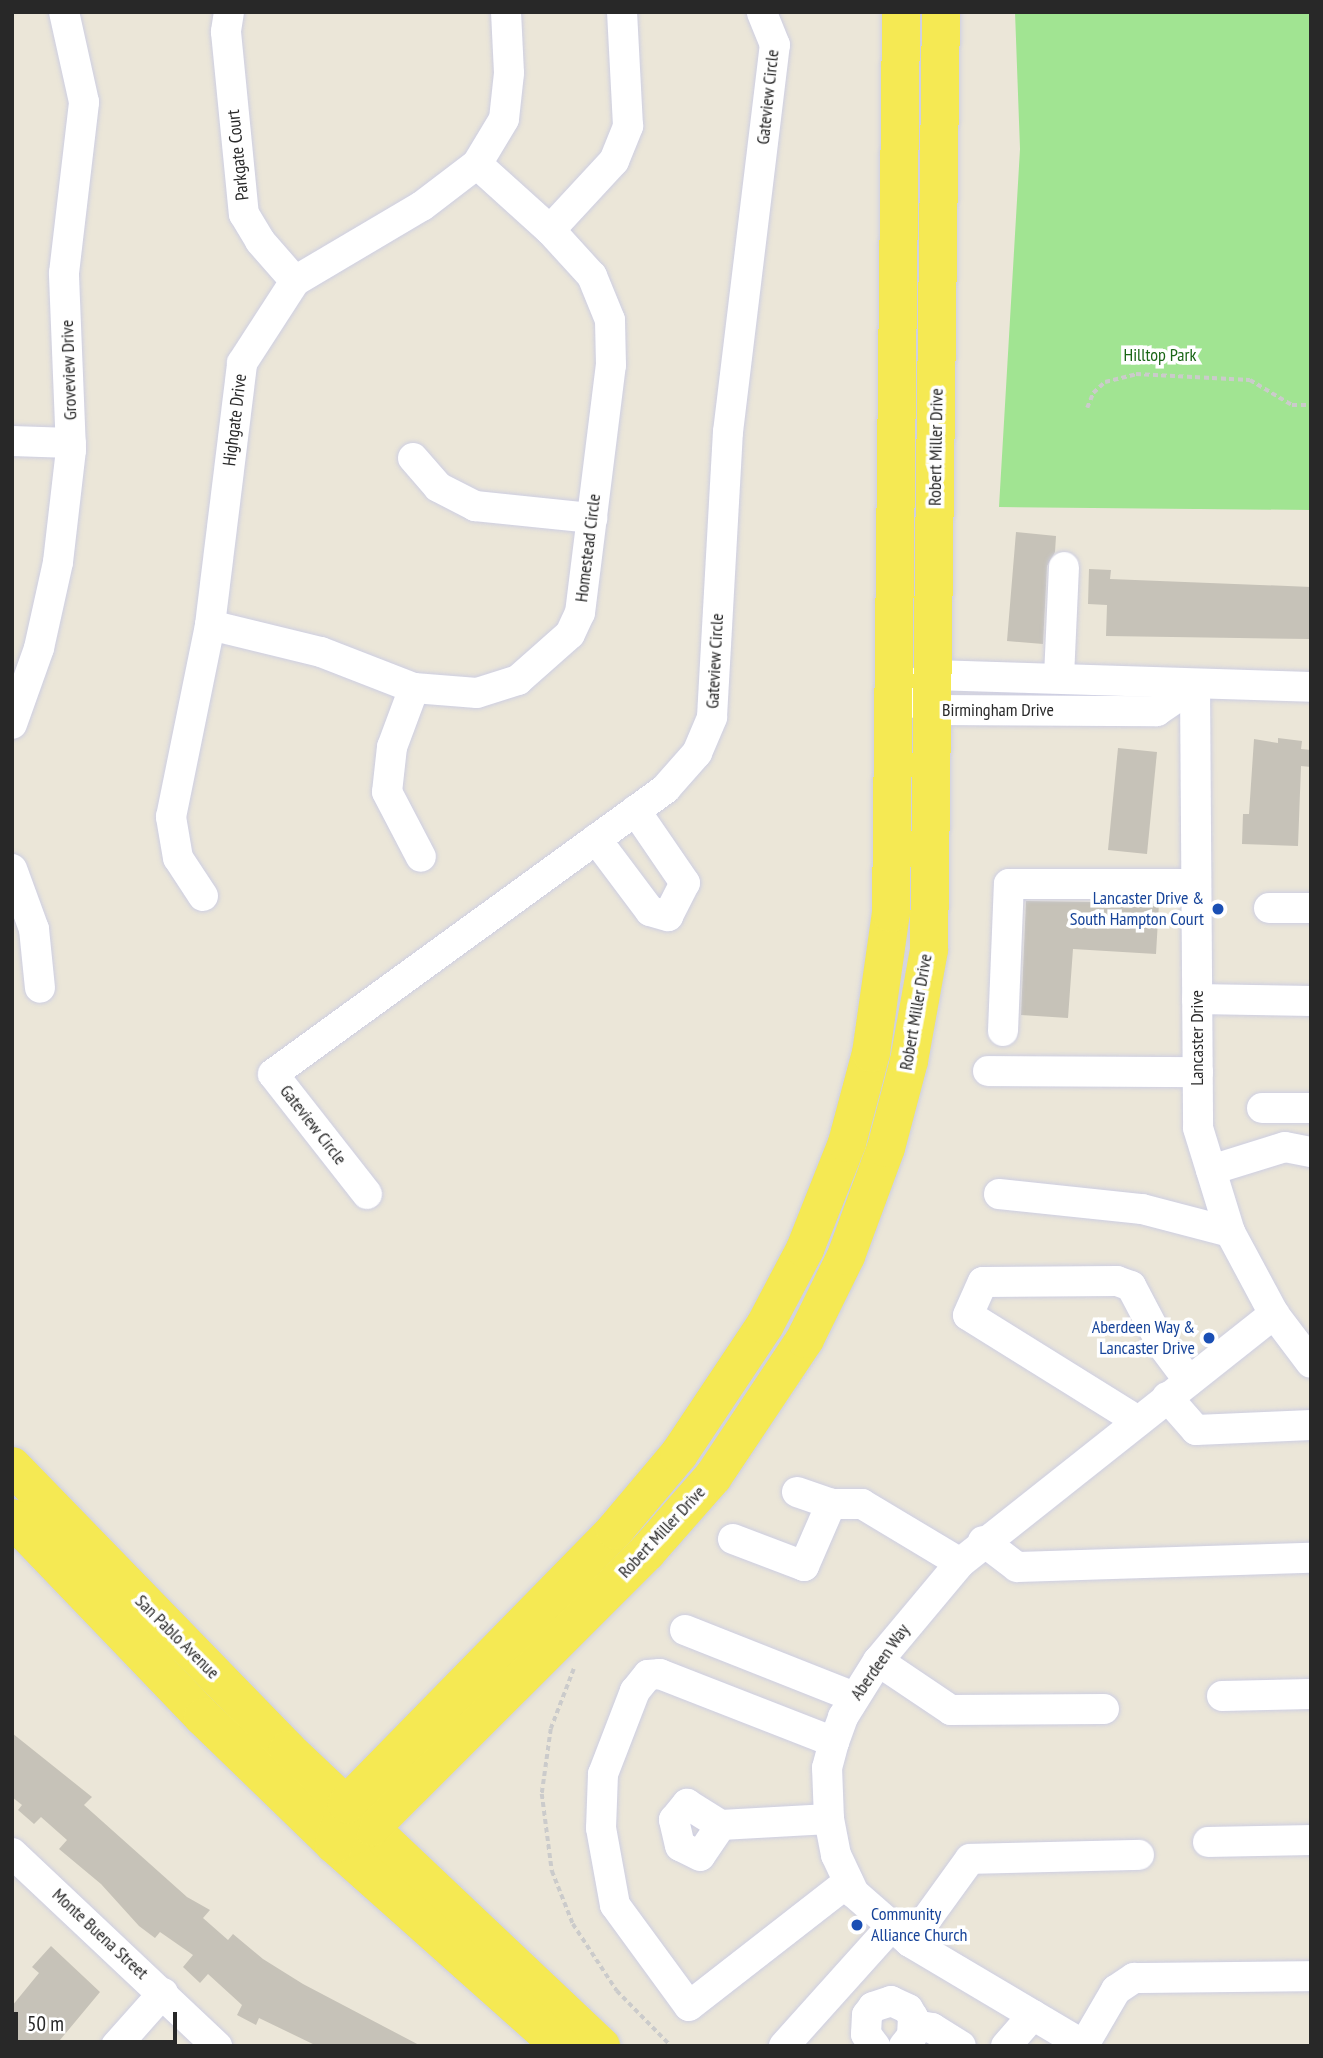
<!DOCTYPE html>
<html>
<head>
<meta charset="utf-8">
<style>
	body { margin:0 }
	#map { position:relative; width:1323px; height:2058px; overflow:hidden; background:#ebe6d8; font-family:"PT Sans Narrow",sans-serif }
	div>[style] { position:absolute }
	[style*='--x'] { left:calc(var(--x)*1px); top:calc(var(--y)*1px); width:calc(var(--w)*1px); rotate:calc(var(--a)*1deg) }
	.green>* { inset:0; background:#a1e492 }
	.building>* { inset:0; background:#c6c2b8 }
	.path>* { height:3.5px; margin-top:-1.75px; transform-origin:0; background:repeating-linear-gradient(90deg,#cbcbcb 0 5px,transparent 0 8.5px) }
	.roads { filter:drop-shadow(0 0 2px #cdcee2) drop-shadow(0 0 2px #cdcee2) }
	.minor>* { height:30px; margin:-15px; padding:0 15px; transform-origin:15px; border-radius:15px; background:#fff }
	.major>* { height:38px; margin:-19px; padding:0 19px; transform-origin:19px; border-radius:19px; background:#f5e953 }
	.dots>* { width:19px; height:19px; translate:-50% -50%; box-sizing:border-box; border:4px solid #fff; border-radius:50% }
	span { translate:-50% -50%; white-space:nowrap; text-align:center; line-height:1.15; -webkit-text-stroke:7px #fff; paint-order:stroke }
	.street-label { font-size:18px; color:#282828 }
	.park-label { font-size:18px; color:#1a6616 }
	.transit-label { font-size:18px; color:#164399 }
	.right { translate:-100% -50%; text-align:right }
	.left { translate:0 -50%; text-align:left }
	.frame { position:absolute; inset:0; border:14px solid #282828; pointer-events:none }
	.scale { position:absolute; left:14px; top:2012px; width:163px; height:32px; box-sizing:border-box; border:4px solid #282828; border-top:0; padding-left:9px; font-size:21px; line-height:24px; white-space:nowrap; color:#282828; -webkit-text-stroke:5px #fff; paint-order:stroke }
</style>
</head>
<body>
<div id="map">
	<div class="green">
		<i style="clip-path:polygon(1015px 12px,1311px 12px,1311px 510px,999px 507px,1020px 149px)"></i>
	</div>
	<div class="building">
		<i style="clip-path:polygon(1016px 532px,1056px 536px,1055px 552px,1047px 566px,1043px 644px,1007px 641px)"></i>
		<i style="clip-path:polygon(1089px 569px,1111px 570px,1110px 579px,1311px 587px,1309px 639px,1106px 636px,1107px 605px,1088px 604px)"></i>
		<i style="clip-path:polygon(1278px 738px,1302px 741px,1301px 749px,1311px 750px,1311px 767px,1301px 766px,1298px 846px,1242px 844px,1243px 814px,1249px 814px,1254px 739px,1278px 743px)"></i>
		<i style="clip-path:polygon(1118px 748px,1157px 752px,1147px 854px,1108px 850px)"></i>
		<i style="clip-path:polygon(1026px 901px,1159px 903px,1156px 954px,1073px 949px,1068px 1018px,1021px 1015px)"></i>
		<i style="clip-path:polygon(12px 1733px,92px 1797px,84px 1805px,187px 1897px,210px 1910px,203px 1918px,228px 1940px,233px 1934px,263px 1959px,303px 1984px,421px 2046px,317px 2046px,259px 2018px,256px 2025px,237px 2015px,242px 2005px,208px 1974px,200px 1983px,183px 1967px,193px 1955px,160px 1932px,155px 1938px,139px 1926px,101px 1884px,59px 1849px,67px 1840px,41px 1817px,34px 1824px,18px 1810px,22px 1805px,12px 1797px)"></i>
		<i style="clip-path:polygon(51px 1946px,100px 1992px,55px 2046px,12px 2046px,12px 2006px,39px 1973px,32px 1967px)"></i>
	</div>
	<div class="path">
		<i style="--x:1087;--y:408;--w:16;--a:-68"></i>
		<i style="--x:1093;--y:393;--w:16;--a:-43"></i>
		<i style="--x:1105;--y:382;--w:32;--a:-14"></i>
		<i style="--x:1136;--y:374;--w:114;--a:3"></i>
		<i style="--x:1250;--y:380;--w:49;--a:30.8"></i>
		<i style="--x:1292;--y:405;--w:19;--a:0"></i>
		<i style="--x:574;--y:1669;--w:64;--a:111"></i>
		<i style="--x:551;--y:1729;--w:66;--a:97.9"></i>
		<i style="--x:542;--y:1794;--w:78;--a:82.6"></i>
		<i style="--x:552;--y:1871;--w:57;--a:68.4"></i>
		<i style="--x:573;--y:1924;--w:80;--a:56.7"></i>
		<i style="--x:617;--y:1991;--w:77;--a:45.5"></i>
	</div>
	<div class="roads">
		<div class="minor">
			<i style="--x:229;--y:12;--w:20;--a:99"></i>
			<i style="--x:226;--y:32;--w:183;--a:84.4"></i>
			<i style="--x:244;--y:214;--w:31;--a:59"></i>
			<i style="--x:260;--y:241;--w:53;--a:48.8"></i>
			<i style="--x:550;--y:230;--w:94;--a:-47.2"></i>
			<i style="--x:614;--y:161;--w:38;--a:-68"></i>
			<i style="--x:628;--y:126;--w:114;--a:-93"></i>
			<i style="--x:12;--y:441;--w:59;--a:1.9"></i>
			<i style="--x:413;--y:458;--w:38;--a:49"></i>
			<i style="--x:438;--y:487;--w:42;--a:27.2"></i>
			<i style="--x:475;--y:506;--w:118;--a:5.9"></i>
			<i style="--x:210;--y:625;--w:114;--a:13.7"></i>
			<i style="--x:321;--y:652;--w:100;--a:21.2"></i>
			<i style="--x:414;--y:688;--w:63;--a:4.5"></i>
			<i style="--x:477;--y:693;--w:43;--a:-17.6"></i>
			<i style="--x:518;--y:680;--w:69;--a:-41.5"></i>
			<i style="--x:570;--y:634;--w:23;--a:-65"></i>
			<i style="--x:580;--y:613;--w:250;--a:-82.9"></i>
			<i style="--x:611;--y:365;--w:45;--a:-91.3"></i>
			<i style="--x:610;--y:320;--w:48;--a:-112.2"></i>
			<i style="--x:592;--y:276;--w:62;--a:-132.4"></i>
			<i style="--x:550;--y:230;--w:98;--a:-137.9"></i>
			<i style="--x:1059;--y:677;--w:110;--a:-87.4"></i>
			<i style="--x:915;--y:684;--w:20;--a:-27"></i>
			<i style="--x:933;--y:675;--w:378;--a:1.8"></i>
			<i style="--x:1195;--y:685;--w:443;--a:89.6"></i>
			<i style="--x:1198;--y:1128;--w:109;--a:72.9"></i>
			<i style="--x:1230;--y:1232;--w:93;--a:61.8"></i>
			<i style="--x:1274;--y:1314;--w:61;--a:52.9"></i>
			<i style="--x:414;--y:688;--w:63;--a:110.4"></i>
			<i style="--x:392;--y:747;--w:45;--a:96.3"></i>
			<i style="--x:387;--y:792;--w:73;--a:62.4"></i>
			<i style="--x:914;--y:702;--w:22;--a:22"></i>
			<i style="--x:934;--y:710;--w:223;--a:0.3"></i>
			<i style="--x:1157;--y:711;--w:46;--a:-34.4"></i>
			<i style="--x:12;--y:724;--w:81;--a:-70.4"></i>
			<i style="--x:39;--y:648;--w:88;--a:-77.5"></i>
			<i style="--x:58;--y:562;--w:113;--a:-83.4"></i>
			<i style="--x:71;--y:450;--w:177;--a:-92.3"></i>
			<i style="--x:64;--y:273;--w:172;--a:-83.3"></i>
			<i style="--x:84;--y:102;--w:92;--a:-102.5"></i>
			<i style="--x:596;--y:839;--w:90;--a:53.1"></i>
			<i style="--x:650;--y:911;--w:19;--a:16"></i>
			<i style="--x:668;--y:916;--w:37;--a:-63"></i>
			<i style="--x:685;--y:883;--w:88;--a:-124.4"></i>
			<i style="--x:12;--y:869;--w:64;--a:69.9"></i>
			<i style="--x:34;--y:929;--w:59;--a:84.2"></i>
			<i style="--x:203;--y:896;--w:45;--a:-123.3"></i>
			<i style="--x:178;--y:858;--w:42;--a:-99.7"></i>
			<i style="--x:171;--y:817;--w:196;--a:-78.5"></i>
			<i style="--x:210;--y:625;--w:264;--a:-83"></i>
			<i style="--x:242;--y:363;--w:98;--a:-57.1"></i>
			<i style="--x:295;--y:281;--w:147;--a:-30.6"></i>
			<i style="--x:422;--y:206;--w:69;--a:-37.4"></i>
			<i style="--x:477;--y:164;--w:52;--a:-59"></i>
			<i style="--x:504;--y:119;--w:46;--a:-83.8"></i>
			<i style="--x:509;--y:73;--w:61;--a:-92.8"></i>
			<i style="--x:1269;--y:908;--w:42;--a:0"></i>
			<i style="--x:1197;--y:999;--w:114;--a:1"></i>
			<i style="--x:1003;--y:1031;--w:147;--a:-87.7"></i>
			<i style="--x:1009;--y:884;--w:187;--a:0"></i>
			<i style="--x:988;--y:1071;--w:210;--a:0.3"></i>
			<i style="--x:1262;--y:1108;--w:49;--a:0"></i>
			<i style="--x:1211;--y:1170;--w:77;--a:-17.3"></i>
			<i style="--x:1285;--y:1147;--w:26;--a:11"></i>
			<i style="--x:367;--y:1194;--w:152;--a:-128.1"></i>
			<i style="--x:273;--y:1074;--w:486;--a:-36"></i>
			<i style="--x:666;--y:788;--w:47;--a:-48.5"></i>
			<i style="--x:697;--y:753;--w:39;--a:-67"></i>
			<i style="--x:712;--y:717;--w:285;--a:-86.8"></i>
			<i style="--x:728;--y:432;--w:390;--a:-83.1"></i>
			<i style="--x:775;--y:45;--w:35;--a:-112"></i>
			<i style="--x:999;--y:1194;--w:144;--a:6"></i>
			<i style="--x:1142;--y:1209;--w:91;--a:14.6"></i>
			<i style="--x:1167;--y:1397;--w:44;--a:48.7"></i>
			<i style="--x:1196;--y:1430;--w:115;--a:-2.5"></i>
			<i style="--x:1138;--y:1421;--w:200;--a:-148.1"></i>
			<i style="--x:968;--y:1315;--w:36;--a:-66"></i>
			<i style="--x:983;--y:1282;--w:134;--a:-0.4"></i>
			<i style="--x:1117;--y:1281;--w:15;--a:20"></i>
			<i style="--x:1131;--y:1286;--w:67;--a:62.3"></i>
			<i style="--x:1162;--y:1345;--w:45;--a:53.1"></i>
			<i style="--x:797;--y:1492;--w:36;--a:19"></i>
			<i style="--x:733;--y:1539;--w:76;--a:20.8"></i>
			<i style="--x:804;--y:1566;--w:68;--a:-66.5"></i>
			<i style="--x:831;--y:1504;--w:31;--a:0"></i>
			<i style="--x:862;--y:1504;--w:114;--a:31"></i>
			<i style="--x:983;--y:1541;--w:43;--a:37.4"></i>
			<i style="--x:1017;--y:1567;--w:294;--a:-1.8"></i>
			<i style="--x:685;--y:1630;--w:182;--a:21.6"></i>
			<i style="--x:878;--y:1661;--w:88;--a:33.9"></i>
			<i style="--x:951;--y:1710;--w:153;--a:-0.4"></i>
			<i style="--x:1222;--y:1696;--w:89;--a:-1.3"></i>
			<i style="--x:834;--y:1742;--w:187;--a:-158.7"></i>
			<i style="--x:660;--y:1674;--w:12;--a:175"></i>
			<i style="--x:648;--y:1675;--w:21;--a:129"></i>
			<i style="--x:635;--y:1691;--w:89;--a:111.1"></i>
			<i style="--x:603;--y:1774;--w:54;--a:92.1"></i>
			<i style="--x:601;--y:1828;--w:78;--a:79.7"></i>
			<i style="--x:615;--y:1905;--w:125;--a:53.8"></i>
			<i style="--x:689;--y:2006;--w:202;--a:-37.9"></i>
			<i style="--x:721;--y:1825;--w:37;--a:124"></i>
			<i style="--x:700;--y:1856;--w:22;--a:-153"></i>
			<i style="--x:680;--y:1846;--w:27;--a:-103"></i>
			<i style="--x:674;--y:1820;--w:21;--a:-51"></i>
			<i style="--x:687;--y:1804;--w:40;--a:32"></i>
			<i style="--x:721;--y:1825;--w:108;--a:-3.2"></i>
			<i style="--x:1208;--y:1842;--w:103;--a:-1.1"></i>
			<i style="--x:12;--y:1853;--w:282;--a:43.3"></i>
			<i style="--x:910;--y:1942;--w:102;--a:-54.1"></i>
			<i style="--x:970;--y:1859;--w:169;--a:-1.4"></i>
			<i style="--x:915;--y:2025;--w:17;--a:10"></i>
			<i style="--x:932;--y:2028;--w:34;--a:32"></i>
			<i style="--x:1084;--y:2045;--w:64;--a:-59.8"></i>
			<i style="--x:1116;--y:1990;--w:22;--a:-34"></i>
			<i style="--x:1134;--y:1978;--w:177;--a:-0.6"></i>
			<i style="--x:116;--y:2046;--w:71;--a:-48.4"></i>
			<i style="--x:784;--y:2046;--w:159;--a:-48.1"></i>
			<i style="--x:875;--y:2046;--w:15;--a:-127"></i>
			<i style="--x:866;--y:2034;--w:19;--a:-87"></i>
			<i style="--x:867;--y:2015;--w:10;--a:-53"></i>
			<i style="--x:873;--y:2007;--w:19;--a:-18"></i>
			<i style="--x:891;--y:2001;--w:19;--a:25"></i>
			<i style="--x:908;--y:2009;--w:9;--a:58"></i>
			<i style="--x:913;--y:2017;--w:19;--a:93"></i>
			<i style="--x:912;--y:2036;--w:13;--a:129"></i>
			<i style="--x:1006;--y:2046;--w:41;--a:-48.9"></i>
			<i style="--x:1085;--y:2046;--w:204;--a:-149.3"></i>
			<i style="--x:910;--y:1942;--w:74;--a:-138.8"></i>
			<i style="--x:854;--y:1893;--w:42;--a:-115.3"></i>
			<i style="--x:836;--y:1855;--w:37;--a:-101"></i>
			<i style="--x:829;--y:1819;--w:51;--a:-92.2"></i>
			<i style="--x:827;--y:1768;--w:27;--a:-75"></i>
			<i style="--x:834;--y:1742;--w:27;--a:-70"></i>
			<i style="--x:843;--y:1717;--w:66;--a:-58"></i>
			<i style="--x:878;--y:1661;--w:128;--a:-50.1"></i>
			<i style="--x:960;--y:1563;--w:401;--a:-38.4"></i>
		</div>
		<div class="major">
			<i style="--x:12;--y:1466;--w:396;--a:45.8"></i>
			<i style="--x:288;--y:1750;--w:431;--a:43.4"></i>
			<i style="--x:12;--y:1518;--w:276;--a:46.2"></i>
			<i style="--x:203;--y:1717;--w:182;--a:44.1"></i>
			<i style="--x:334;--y:1844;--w:304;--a:41.7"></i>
			<i style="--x:334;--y:1844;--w:42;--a:-24.1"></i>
			<i style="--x:372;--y:1827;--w:389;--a:-45"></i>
			<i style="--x:647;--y:1552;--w:100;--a:-48.7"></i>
			<i style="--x:713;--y:1477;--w:166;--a:-56.3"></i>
			<i style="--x:805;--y:1339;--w:93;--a:-63.7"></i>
			<i style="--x:846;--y:1256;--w:115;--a:-69.7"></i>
			<i style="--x:886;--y:1148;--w:90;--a:-75.2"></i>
			<i style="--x:909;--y:1061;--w:113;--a:-79.8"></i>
			<i style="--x:929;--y:950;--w:938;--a:-89.27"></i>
			<i style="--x:334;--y:1844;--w:42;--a:-72"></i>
			<i style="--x:347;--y:1804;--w:383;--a:-45.6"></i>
			<i style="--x:615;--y:1530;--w:99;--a:-49.9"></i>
			<i style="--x:679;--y:1454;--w:155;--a:-56.3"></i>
			<i style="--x:765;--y:1325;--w:86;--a:-62.2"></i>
			<i style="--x:805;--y:1249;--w:114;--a:-68.4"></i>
			<i style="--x:847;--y:1143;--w:93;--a:-75.1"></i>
			<i style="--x:871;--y:1053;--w:141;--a:-81.9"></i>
			<i style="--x:891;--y:913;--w:901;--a:-89.36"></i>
		</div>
	</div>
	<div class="dots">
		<i style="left:1218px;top:909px;background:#1a4fb4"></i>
		<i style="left:1209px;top:1338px;background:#1a4fb4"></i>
		<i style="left:857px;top:1925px;background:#1a4fb4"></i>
	</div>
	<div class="street-label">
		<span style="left:768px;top:97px;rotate:-84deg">Gateview Circle</span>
		<span style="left:238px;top:155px;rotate:-96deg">Parkgate Court</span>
		<span style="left:69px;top:370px;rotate:-92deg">Groveview Drive</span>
		<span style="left:235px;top:420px;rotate:-83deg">Highgate Drive</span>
		<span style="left:936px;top:447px;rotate:-89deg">Robert Miller Drive</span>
		<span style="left:588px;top:548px;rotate:-83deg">Homestead Circle</span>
		<span style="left:715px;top:661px;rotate:-87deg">Gateview Circle</span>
		<span style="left:998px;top:710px">Birmingham Drive</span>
		<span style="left:916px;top:1012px;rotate:-80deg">Robert Miller Drive</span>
		<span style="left:1197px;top:1038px;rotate:-90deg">Lancaster Drive</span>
		<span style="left:313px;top:1125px;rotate:52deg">Gateview Circle</span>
		<span style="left:662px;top:1532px;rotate:-47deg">Robert Miller Drive</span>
		<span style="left:177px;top:1637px;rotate:45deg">San Pablo Avenue</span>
		<span style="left:880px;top:1662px;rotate:-55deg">Aberdeen Way</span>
		<span style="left:100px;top:1934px;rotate:43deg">Monte Buena Street</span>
	</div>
	<div class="park-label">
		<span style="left:1160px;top:355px">Hilltop Park</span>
	</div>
	<div class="transit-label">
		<span class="right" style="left:1204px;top:909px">Lancaster Drive &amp;<br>South Hampton Court</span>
		<span class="right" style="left:1195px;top:1338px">Aberdeen Way &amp;<br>Lancaster Drive</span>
		<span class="left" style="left:871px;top:1925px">Community<br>Alliance Church</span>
	</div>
	<div class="frame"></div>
	<div class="scale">50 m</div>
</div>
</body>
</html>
